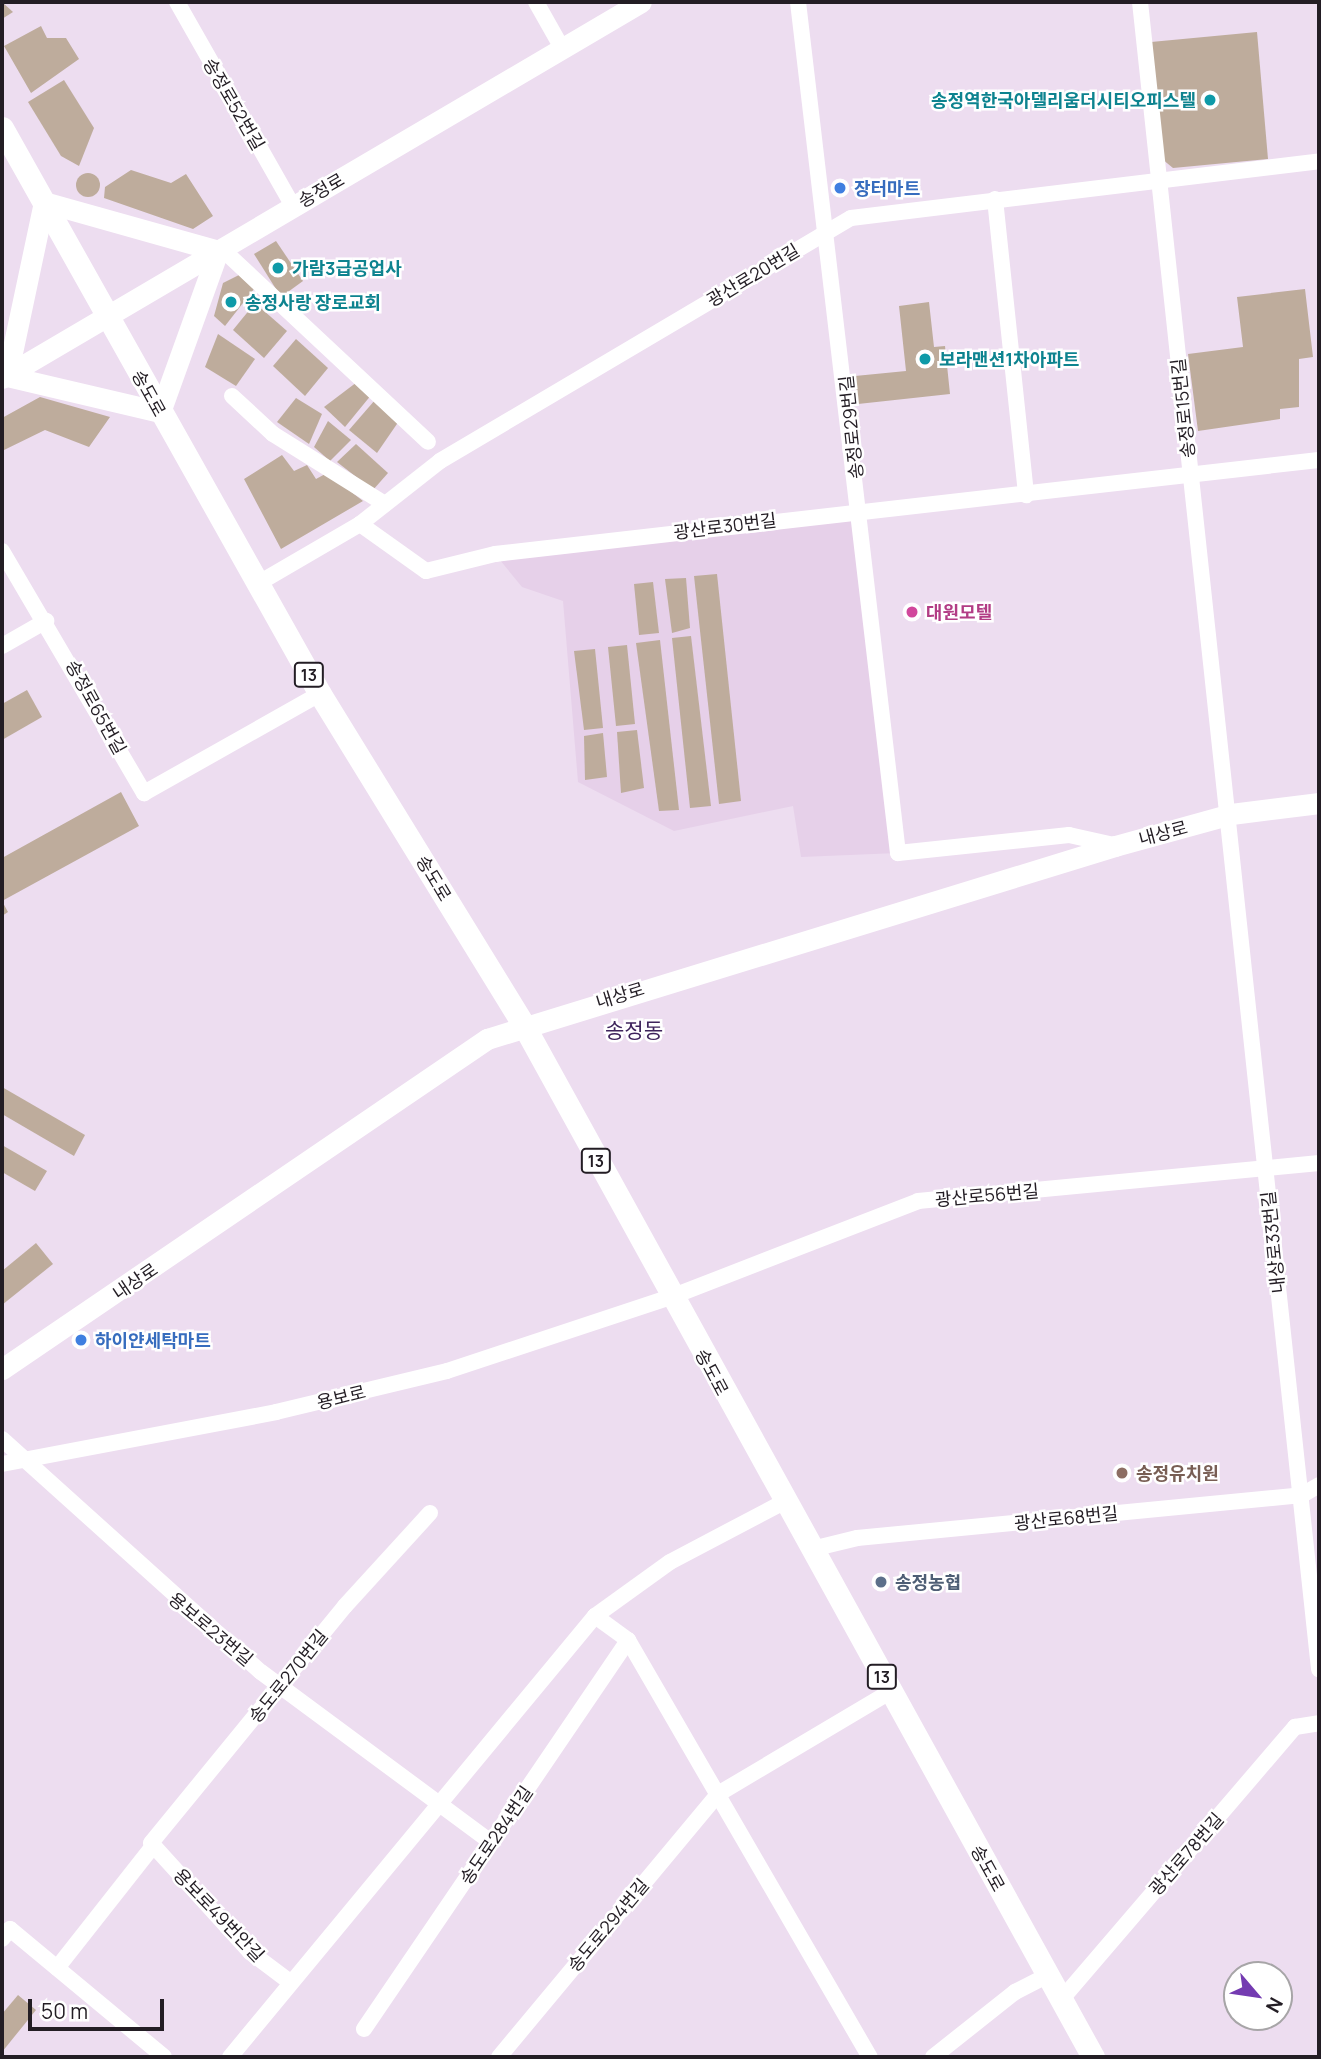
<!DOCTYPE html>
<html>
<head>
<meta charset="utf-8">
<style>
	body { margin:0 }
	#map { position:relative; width:1321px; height:2059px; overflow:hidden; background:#edddf0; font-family:Manrope,"Noto Sans KR",sans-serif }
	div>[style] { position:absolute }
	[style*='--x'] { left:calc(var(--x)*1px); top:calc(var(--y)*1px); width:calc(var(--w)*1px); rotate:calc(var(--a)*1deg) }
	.built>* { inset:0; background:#e6d0e9 }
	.building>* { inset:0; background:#beac9c }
	.round { border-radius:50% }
	.street>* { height:16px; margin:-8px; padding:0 8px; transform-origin:8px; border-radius:8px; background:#fff }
	.secondary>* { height:21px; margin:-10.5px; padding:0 10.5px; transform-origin:10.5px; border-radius:10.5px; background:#fff }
	.primary>* { height:23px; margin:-11.5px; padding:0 11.5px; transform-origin:11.5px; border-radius:11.5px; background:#fff }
	.dots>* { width:19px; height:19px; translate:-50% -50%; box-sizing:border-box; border:4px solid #fff; border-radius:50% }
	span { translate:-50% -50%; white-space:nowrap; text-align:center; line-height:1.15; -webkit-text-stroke:5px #fff; paint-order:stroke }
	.shield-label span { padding:2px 5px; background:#fff; border:2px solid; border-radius:5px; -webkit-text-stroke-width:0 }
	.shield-label { font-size:16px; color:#231d24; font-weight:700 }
	.culture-label { font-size:18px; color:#0d838f; font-weight:700 }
	.right { translate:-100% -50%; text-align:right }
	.left { translate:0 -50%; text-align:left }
	.street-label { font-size:18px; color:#231d24 }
	.shop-label { font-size:18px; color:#366cbe; font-weight:700 }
	.hotel-label { font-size:18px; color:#b23c85; font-weight:700 }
	.education-label { font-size:18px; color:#785e54; font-weight:700 }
	.service-label { font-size:18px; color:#4e5e75; font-weight:700 }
	.quarter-label { font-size:21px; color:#3e235c }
	.frame { position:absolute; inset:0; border:4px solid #231d24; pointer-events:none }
	.north { position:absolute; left:1223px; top:1961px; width:70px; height:70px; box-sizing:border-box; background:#fff; border:2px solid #a7a5a7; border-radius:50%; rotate:119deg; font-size:19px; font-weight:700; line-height:28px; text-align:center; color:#231d24 }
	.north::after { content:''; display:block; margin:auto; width:24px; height:32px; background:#743bb1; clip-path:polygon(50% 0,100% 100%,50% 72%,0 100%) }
	.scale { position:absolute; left:28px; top:1999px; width:136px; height:32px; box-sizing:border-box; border:4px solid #231d24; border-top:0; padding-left:9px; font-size:21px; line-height:24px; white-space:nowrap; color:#231d24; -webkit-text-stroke:5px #fff; paint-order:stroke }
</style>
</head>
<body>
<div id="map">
	<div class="built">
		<i style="clip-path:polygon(860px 510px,898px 853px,801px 857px,793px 806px,674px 831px,578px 782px,563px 601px,522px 587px,495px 554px)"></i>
	</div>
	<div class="building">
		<i style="clip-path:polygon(2px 2px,13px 12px,2px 19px)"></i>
		<i style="clip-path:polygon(41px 26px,47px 38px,66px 38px,79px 59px,31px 93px,4px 46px)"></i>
		<i style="clip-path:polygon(1257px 32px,1268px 159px,1173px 168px,1162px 159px,1151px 42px)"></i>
		<i style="clip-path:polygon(64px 80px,94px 128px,79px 166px,61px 156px,28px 102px)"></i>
		<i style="clip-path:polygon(131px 170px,171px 183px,186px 174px,213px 216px,193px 229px,104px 198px,105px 187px)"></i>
		<i class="round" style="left:76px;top:173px;width:24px;height:24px"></i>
		<i style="clip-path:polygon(276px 241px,303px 281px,281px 297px,254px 254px)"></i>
		<i style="clip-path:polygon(239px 275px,254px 289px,225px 326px,214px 316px,223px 283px)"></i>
		<i style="clip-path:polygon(1305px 289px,1313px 357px,1299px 359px,1299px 407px,1280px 409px,1280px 419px,1198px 431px,1188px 354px,1243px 347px,1237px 297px)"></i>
		<i style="clip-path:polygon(929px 302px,934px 347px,945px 346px,950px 394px,858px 404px,855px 376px,906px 371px,899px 306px)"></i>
		<i style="clip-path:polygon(255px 303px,287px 331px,264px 358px,233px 330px)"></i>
		<i style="clip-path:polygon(218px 334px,255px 359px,236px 386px,205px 367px)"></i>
		<i style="clip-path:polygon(296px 339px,328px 368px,305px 396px,273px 366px)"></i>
		<i style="clip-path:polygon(357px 382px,372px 394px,345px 427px,324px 407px)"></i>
		<i style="clip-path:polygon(40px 397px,110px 417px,89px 447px,45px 430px,2px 451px,2px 418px)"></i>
		<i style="clip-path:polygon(296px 398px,322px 414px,309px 444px,277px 422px)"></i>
		<i style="clip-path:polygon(375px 400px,399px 421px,377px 453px,349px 430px)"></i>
		<i style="clip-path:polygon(328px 421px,351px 440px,330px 461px,314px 447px)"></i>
		<i style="clip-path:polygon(356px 444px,388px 473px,373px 490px,337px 462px)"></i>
		<i style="clip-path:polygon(282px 455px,294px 471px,307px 465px,316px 479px,327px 473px,363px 501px,281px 549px,244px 479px)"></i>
		<i style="clip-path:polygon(717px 574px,741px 801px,719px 804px,694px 576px)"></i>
		<i style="clip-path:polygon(686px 578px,690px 628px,672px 633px,665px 579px)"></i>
		<i style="clip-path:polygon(653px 582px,659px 633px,639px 635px,634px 584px)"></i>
		<i style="clip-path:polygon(691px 636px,711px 806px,690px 808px,672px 638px)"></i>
		<i style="clip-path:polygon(660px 640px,679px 810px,659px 811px,636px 643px)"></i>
		<i style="clip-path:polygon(627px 645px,635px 724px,616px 726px,608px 647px)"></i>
		<i style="clip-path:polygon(595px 649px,603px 728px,584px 730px,574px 651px)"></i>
		<i style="clip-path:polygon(27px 690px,42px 717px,2px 740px,2px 704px)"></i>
		<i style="clip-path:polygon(637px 730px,644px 788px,621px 793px,617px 732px)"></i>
		<i style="clip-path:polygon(603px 733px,607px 777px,585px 780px,584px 736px)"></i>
		<i style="clip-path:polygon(121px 792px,139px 826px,2px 901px,8px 912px,2px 916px,2px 858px)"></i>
		<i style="clip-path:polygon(2px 1087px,85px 1135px,74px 1156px,2px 1114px)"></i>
		<i style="clip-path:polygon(2px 1145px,47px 1171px,35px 1191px,2px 1172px)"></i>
		<i style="clip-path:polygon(36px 1243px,53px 1264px,2px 1305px,2px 1271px)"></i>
		<i style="clip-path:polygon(18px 1995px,36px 2010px,2px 2052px,2px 2014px)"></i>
	</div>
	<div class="street">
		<i style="--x:177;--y:2;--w:235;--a:60.4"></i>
		<i style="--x:536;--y:2;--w:55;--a:60.6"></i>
		<i style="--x:798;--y:2;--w:857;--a:83.3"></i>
		<i style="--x:898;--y:853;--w:172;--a:-6"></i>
		<i style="--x:1069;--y:835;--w:46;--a:12.5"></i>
		<i style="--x:1140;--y:2;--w:1677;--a:83.87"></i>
		<i style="--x:995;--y:199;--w:298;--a:84"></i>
		<i style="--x:222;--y:249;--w:282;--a:43.1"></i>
		<i style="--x:232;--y:396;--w:56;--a:42.8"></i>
		<i style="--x:273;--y:434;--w:132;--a:32"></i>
		<i style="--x:360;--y:524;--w:81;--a:35.5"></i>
		<i style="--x:426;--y:571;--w:71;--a:-13.8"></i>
		<i style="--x:495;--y:554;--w:829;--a:-6.51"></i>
		<i style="--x:2;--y:551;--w:281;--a:59.6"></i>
		<i style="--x:144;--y:793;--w:202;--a:-29.4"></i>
		<i style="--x:257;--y:584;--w:119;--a:-30.2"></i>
		<i style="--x:360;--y:524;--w:102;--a:-38.2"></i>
		<i style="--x:440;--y:461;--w:477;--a:-30.6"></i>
		<i style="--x:851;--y:218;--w:471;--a:-6.9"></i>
		<i style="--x:2;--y:646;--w:51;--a:-29.6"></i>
		<i style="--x:2;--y:1439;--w:348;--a:42"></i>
		<i style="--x:261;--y:1672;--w:286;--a:36.5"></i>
		<i style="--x:2;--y:1464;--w:279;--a:-10.7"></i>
		<i style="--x:276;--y:1412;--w:176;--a:-13.5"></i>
		<i style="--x:447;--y:1371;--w:236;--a:-18.3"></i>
		<i style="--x:671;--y:1297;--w:265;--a:-21.2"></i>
		<i style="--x:918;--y:1201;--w:403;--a:-5.4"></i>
		<i style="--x:812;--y:1549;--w:46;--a:-13.7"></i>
		<i style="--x:857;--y:1538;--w:447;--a:-5.5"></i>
		<i style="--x:1302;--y:1495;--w:20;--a:-30"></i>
		<i style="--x:595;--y:1616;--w:92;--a:-35.8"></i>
		<i style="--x:670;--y:1562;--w:129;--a:-27.8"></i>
		<i style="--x:2;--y:1939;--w:13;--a:-51"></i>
		<i style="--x:10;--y:1929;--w:200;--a:39.7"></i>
		<i style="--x:57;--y:1968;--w:155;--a:-51.8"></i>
		<i style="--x:290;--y:1982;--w:50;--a:-143.1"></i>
		<i style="--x:250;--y:1952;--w:147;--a:-132.2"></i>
		<i style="--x:151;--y:1843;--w:306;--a:-50.7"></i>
		<i style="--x:345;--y:1606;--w:126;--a:-47.6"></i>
		<i style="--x:1061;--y:2000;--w:360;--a:-49.4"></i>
		<i style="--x:1295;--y:1727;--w:24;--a:-9"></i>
		<i style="--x:364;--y:2029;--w:470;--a:-55.8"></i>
		<i style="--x:230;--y:2057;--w:572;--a:-50.39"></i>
		<i style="--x:595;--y:1616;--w:41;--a:36"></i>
		<i style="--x:628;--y:1640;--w:482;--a:59.9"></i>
		<i style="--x:499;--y:2057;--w:342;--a:-50.2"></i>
		<i style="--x:718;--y:1794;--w:200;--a:-30.7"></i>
		<i style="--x:933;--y:2057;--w:105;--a:-38.4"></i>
		<i style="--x:1015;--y:1992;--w:37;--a:-27"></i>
	</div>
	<div class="secondary">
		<i style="--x:44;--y:202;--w:181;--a:15.7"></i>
		<i style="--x:218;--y:251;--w:171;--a:109.8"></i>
		<i style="--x:160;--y:412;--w:157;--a:-166.8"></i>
		<i style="--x:7;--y:376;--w:178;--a:-78"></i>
		<i style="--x:2;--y:378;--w:741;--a:-30.47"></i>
		<i style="--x:2;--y:1369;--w:587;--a:-34.23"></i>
		<i style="--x:487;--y:1039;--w:657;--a:-17.08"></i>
		<i style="--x:1115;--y:846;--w:120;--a:-15.4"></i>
		<i style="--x:1231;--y:814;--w:89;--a:-7.1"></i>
	</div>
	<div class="primary">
		<i style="--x:2;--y:128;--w:649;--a:60.67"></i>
		<i style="--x:320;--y:694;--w:387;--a:58.4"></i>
		<i style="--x:523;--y:1024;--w:1180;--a:61.11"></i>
	</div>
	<div class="dots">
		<i style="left:1210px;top:100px;background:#0f9aa8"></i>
		<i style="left:840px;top:188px;background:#3f7fe0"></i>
		<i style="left:278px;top:268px;background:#0f9aa8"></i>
		<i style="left:231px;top:302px;background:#0f9aa8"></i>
		<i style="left:925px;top:359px;background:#0f9aa8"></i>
		<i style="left:912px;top:612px;background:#d1479c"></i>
		<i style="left:81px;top:1340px;background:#3f7fe0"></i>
		<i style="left:1122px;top:1473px;background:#8d6e63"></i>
		<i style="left:881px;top:1582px;background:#5c6f8a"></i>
	</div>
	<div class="shield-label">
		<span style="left:309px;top:675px">13</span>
		<span style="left:596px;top:1161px">13</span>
		<span style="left:882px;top:1677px">13</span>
	</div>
	<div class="culture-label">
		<span class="right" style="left:1196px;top:100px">송정역한국아델리움더시티오피스텔</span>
		<span class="left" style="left:292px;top:268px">가람3급공업사</span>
		<span class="left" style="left:245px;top:302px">송정사랑 장로교회</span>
		<span class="left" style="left:939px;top:359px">보라맨션1차아파트</span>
	</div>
	<div class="street-label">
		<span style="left:234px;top:104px;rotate:60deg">송정로52번길</span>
		<span style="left:321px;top:190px;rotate:-30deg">송정로</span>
		<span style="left:753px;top:275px;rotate:-31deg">광산로20번길</span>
		<span style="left:149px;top:393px;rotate:61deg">송도로</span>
		<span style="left:1183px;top:408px;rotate:-96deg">송정로15번길</span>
		<span style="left:851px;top:427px;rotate:-96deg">송정로29번길</span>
		<span style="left:725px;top:526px;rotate:-7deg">광산로30번길</span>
		<span style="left:96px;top:707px;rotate:61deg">송정로65번길</span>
		<span style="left:1163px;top:833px;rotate:-15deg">내상로</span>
		<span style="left:434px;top:878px;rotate:59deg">송도로</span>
		<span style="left:620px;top:995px;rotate:-17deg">내상로</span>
		<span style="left:987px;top:1195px;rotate:-5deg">광산로56번길</span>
		<span style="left:1273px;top:1242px;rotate:-96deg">내상로33번길</span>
		<span style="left:135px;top:1281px;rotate:-34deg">내상로</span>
		<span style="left:712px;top:1372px;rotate:62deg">송도로</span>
		<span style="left:341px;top:1397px;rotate:-14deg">용보로</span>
		<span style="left:1066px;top:1518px;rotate:-6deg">광산로68번길</span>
		<span style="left:211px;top:1629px;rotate:40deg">용보로23번길</span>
		<span style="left:288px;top:1676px;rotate:-51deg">송도로270번길</span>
		<span style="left:496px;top:1835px;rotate:-56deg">송도로284번길</span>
		<span style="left:1186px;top:1854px;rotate:-49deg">광산로78번길</span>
		<span style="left:988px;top:1868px;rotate:61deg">송도로</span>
		<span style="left:219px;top:1915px;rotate:46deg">용보로49번안길</span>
		<span style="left:608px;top:1925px;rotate:-50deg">송도로294번길</span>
	</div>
	<div class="shop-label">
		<span class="left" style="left:854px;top:188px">장터마트</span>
		<span class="left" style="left:95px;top:1340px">하이얀세탁마트</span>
	</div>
	<div class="hotel-label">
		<span class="left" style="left:926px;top:612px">대원모텔</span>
	</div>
	<div class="education-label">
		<span class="left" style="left:1136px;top:1473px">송정유치원</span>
	</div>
	<div class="service-label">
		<span class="left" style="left:895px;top:1582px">송정농협</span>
	</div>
	<div class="quarter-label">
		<span style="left:634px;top:1030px">송정동</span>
	</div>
	<div class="frame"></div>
	<div class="north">N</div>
	<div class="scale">50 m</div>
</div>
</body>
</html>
